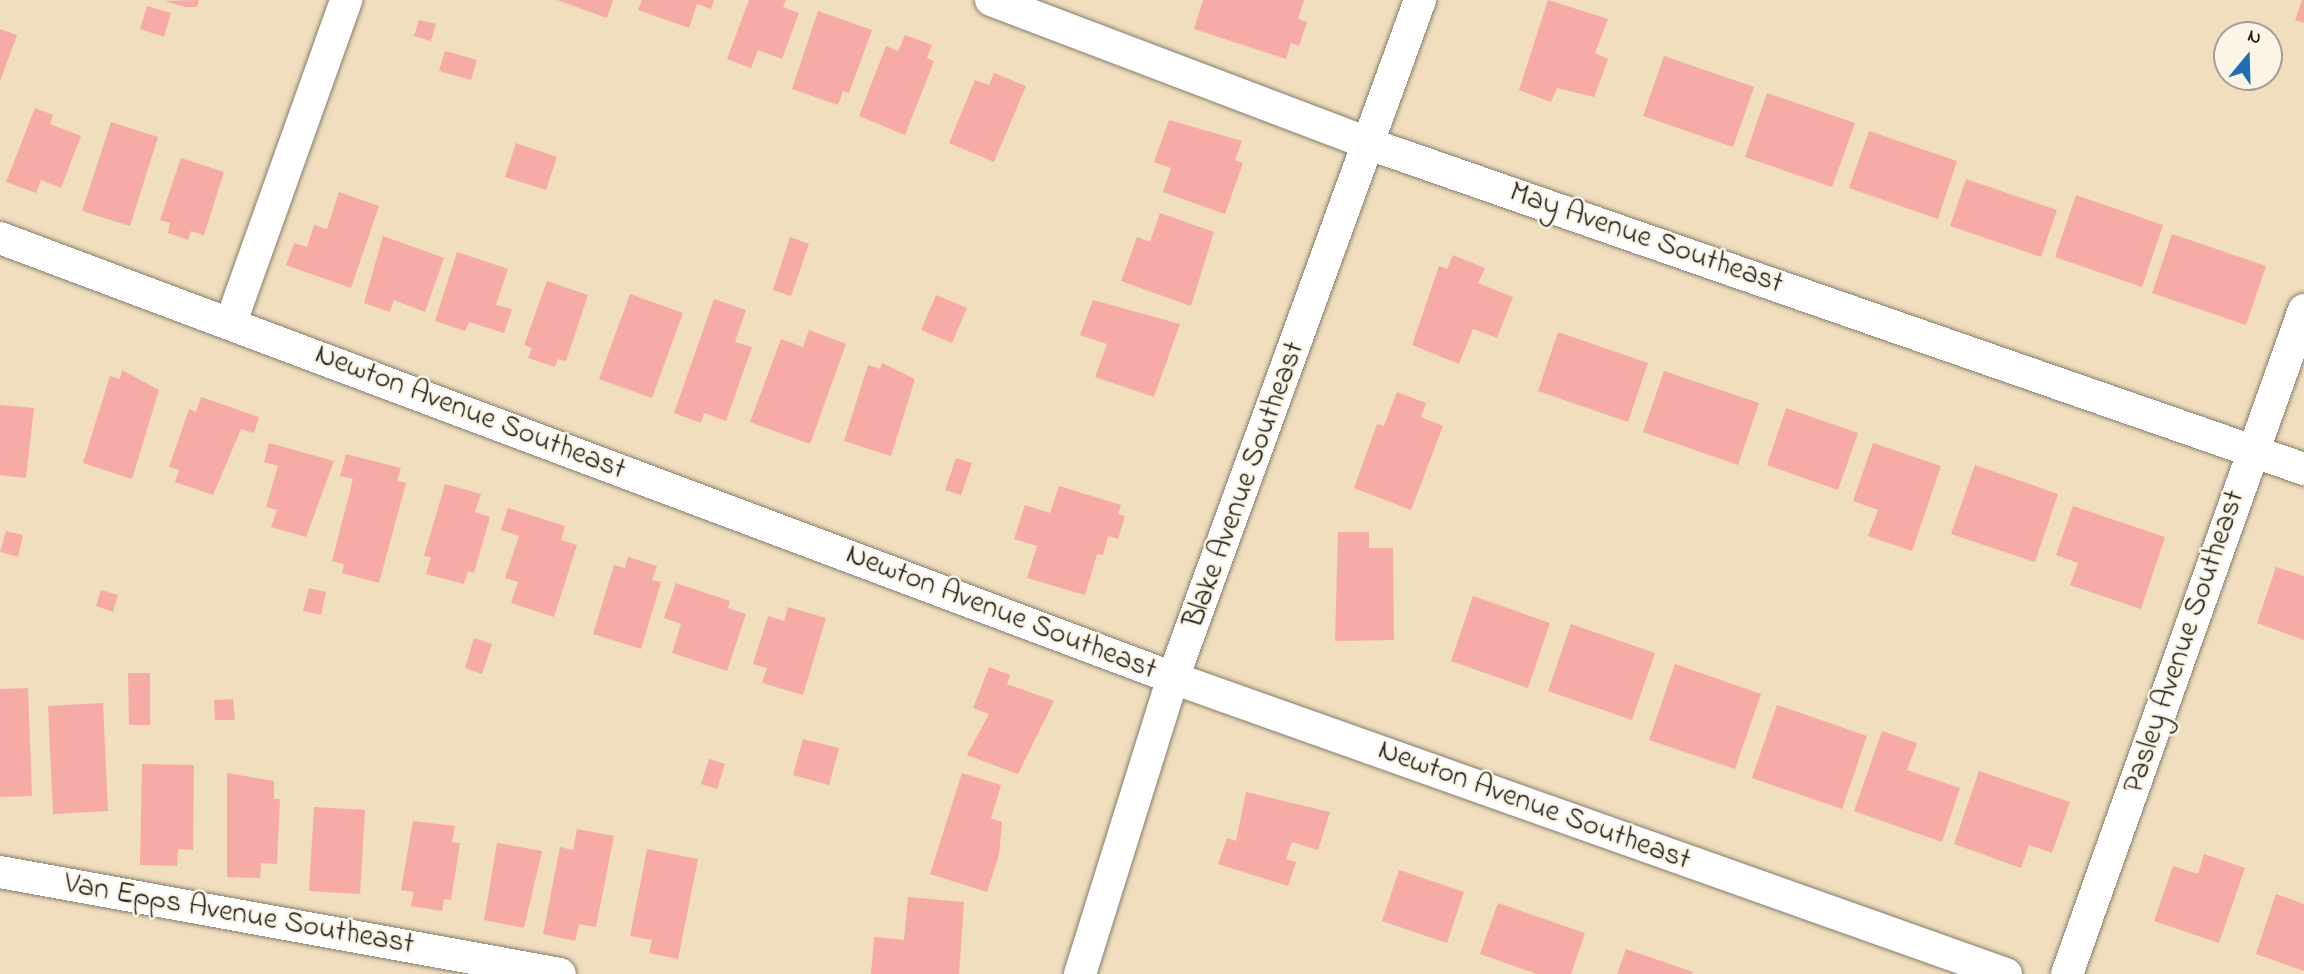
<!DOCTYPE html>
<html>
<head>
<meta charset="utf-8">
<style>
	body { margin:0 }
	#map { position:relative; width:2304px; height:974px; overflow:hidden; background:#f0debe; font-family:"Indie Flower",sans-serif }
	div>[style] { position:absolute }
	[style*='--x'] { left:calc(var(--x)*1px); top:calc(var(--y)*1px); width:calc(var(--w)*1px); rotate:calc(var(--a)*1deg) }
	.building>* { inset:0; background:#f6aba6 }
	.roads { filter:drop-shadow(0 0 2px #867d6d) drop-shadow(0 0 2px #867d6d) }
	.street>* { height:32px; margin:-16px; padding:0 16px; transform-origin:16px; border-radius:16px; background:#fff }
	span { translate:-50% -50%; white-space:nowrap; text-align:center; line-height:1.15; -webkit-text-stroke:5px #fcf5e5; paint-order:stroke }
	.street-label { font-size:30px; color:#1c1c1c }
	.north { position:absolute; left:2213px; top:21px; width:70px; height:70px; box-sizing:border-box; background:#fcf5e5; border:2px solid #a29e95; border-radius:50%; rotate:19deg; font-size:19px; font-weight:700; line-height:28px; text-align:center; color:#1c1c1c }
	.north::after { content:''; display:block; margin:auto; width:24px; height:32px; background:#1f6fb2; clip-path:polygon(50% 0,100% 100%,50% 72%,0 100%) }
</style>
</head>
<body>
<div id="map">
	<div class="building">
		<i style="clip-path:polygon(199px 0,197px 7px,185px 7px,164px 1px)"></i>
		<i style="clip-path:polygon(557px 0,613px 0,607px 18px)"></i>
		<i style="clip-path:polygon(642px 0,714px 0,711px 9px,697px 4px,689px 28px,638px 10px)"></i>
		<i style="clip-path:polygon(749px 0,786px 0,783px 7px,799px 13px,782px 59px,758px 50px,751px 68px,727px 59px)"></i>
		<i style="clip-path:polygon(1203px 0,1304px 0,1298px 19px,1307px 22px,1299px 46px,1291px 43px,1286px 59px,1194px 29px)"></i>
		<i style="clip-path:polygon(1548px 0,1608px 19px,1595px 53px,1608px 59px,1594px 97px,1557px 88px,1551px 102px,1519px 90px)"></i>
		<i style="clip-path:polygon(2302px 0,2304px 0,2304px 23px,2295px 20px)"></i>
		<i style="clip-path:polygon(147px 6px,171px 13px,164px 37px,140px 29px)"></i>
		<i style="clip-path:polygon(818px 11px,872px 30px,849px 93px,843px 91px,838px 105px,792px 89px)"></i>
		<i style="clip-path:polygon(419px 20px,436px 24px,431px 41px,414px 36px)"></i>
		<i style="clip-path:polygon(0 29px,17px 35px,0 81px)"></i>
		<i style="clip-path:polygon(905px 35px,932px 45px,927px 58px,934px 61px,905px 135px,859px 116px,886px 46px,898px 51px)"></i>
		<i style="clip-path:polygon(445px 51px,477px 60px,471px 80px,439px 71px)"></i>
		<i style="clip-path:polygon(1664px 56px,1754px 87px,1733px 147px,1643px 116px)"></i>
		<i style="clip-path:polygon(994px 73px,1026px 86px,994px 162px,949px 143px,975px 80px,989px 85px)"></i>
		<i style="clip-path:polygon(1767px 93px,1855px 123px,1832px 187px,1745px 157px)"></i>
		<i style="clip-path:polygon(35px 108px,53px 115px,50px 124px,81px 136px,61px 188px,41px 180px,36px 193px,6px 182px)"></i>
		<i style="clip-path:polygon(1169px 120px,1242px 141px,1235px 160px,1243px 163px,1225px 214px,1163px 192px,1171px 168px,1154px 162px)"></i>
		<i style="clip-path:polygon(111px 122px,158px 137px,130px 226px,82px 211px)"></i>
		<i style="clip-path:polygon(1869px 131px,1957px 161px,1938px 219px,1849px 188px)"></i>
		<i style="clip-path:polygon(516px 143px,557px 157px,546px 190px,505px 177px)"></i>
		<i style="clip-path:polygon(181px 158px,224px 172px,204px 235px,191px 231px,188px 240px,168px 233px,170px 223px,160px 220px)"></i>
		<i style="clip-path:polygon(1966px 179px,2057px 210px,2041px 257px,1950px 226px)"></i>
		<i style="clip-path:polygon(339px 192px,379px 206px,351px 288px,286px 265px,294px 243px,307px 247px,314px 225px,327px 229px)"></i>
		<i style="clip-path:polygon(2076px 195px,2163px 225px,2142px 287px,2055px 257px)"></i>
		<i style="clip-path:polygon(1160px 213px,1214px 232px,1191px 306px,1121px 281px,1137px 237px,1150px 242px)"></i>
		<i style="clip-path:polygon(2172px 234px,2266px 266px,2246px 325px,2152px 293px)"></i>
		<i style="clip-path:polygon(383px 236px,444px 258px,425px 312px,394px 300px,390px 312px,364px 303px)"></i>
		<i style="clip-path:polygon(790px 237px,809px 244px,791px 296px,773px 290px)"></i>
		<i style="clip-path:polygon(457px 252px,508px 269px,496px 305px,512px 309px,504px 333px,469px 322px,465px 331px,435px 321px)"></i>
		<i style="clip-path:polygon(1453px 255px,1485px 268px,1478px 283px,1513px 297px,1497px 338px,1473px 329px,1459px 364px,1412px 345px,1439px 266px,1447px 269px)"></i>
		<i style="clip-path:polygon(547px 281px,588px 295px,566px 361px,558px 359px,555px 367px,528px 358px,532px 348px,524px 345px)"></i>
		<i style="clip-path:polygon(630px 294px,683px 313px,652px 398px,599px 379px)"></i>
		<i style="clip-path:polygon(936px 295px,967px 308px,952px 343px,921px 330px)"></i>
		<i style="clip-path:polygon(714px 299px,746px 310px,735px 342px,752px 347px,726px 421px,704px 413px,701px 423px,674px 413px)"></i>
		<i style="clip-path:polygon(1093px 300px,1180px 324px,1154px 397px,1095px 377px,1107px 344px,1080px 335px)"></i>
		<i style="clip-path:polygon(809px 330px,846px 344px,810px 444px,750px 422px,781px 339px,803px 347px)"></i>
		<i style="clip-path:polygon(1558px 332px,1648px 363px,1628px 422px,1538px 391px)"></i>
		<i style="clip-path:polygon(882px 363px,915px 379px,891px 456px,844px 441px,868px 365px,880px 369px)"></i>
		<i style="clip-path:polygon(122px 370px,159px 390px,132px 479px,83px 463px,110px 376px,120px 379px)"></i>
		<i style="clip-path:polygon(1664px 371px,1759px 403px,1738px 465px,1643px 432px)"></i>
		<i style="clip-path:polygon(1397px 392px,1426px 403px,1421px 417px,1443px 426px,1411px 510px,1354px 488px,1377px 424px,1384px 426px)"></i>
		<i style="clip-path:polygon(201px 397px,259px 417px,254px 433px,241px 429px,213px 495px,175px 482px,179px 470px,169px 467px,189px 409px,196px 412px)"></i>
		<i style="clip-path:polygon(0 405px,34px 408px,26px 478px,0 475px)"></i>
		<i style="clip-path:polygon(1786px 408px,1858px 433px,1838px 490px,1767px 465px)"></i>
		<i style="clip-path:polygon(269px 443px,334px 461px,306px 537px,271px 527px,277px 510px,266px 507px,278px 466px,264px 462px)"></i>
		<i style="clip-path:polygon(1873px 443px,1941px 466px,1912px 551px,1868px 536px,1878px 510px,1853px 501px)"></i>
		<i style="clip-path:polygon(346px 454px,401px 468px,397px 481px,406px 483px,379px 583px,342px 573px,344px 564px,332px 561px,353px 479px,340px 476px)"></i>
		<i style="clip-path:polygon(956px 458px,972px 463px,961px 495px,945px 490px)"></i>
		<i style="clip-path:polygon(1975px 465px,2058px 494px,2035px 562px,1951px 534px)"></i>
		<i style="clip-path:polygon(445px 484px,481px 494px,475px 512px,490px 517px,474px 573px,468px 571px,464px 584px,426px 574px,431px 557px,424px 556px)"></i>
		<i style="clip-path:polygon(1059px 486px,1121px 505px,1118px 514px,1125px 516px,1118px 539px,1108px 536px,1103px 555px,1097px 554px,1085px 595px,1027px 578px,1037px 546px,1014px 539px,1025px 505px,1050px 513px)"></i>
		<i style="clip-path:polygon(2073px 506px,2165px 537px,2141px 609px,2070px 585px,2078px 563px,2056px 555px)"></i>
		<i style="clip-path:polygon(508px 508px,565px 526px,561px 540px,577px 545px,554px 617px,511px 603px,518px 582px,505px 578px,519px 536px,501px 530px)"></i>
		<i style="clip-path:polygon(6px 531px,23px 535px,18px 557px,0 552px)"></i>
		<i style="clip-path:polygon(1338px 532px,1369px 532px,1369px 548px,1393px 548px,1394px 640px,1335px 641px)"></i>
		<i style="clip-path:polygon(628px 557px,657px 566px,652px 580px,661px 582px,641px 649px,593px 634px,614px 565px,625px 568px)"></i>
		<i style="clip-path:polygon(2276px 567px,2304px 576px,2304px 640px,2257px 623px)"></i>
		<i style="clip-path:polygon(676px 583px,730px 601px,728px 608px,746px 614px,727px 671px,672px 653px,681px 624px,664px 618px)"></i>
		<i style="clip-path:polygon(309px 588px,326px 592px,321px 615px,303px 611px)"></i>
		<i style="clip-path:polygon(101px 590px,118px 595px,113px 612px,96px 606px)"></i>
		<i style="clip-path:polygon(1473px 596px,1550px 623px,1528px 688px,1451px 661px)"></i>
		<i style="clip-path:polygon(788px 607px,826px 618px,803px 695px,762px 683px,767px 668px,753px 664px,768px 616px,784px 621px)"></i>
		<i style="clip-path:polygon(1571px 624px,1655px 653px,1632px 720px,1548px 691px)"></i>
		<i style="clip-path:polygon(474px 638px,492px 644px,482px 674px,465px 668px)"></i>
		<i style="clip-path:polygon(1675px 664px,1761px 694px,1735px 769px,1649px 740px)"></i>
		<i style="clip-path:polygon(989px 667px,1010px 675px,1007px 684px,1054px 701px,1018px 774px,967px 755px,989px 714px,973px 708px)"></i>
		<i style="clip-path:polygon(128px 673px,150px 673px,150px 725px,129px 725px)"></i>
		<i style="clip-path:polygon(28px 688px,32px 796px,0 797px,0 689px)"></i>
		<i style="clip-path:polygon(233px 699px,235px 720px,215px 720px,214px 700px)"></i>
		<i style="clip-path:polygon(103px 703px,108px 811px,53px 814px,48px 706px)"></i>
		<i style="clip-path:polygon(1777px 705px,1867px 736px,1842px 809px,1752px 778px)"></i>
		<i style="clip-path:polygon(1882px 731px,1917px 743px,1907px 770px,1960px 788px,1942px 842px,1854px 811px)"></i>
		<i style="clip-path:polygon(803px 739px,839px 748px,829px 785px,793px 775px)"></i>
		<i style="clip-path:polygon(709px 759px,725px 764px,717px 789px,701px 784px)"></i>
		<i style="clip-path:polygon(142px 764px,194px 765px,193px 850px,178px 849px,177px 866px,140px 865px)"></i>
		<i style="clip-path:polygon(1979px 771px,2070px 802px,2052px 853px,2029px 845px,2021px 868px,1954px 844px)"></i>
		<i style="clip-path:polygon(227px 773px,274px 781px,274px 799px,280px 799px,277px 864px,261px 863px,260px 878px,227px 877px)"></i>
		<i style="clip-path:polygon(962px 773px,1001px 785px,991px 818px,1002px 822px,999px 855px,987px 892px,930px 874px)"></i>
		<i style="clip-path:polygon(1246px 792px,1330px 812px,1318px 850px,1292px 842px,1286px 859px,1296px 862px,1288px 886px,1218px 864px,1227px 838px,1236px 841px)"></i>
		<i style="clip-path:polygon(314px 807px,365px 810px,360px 894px,309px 891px)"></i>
		<i style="clip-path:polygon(413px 821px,455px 826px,452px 842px,460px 843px,451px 900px,444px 899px,442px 911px,411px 906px,414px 892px,401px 890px)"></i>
		<i style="clip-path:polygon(577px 829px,614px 836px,596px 927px,579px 924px,575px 941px,543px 934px,560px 847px,573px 850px)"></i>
		<i style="clip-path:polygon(497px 843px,542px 851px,524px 928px,484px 920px)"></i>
		<i style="clip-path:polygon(647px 849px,698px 859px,678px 959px,649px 953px,652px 940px,630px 936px)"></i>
		<i style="clip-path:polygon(2204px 854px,2245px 868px,2219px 943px,2154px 921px,2173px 866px,2198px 874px)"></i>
		<i style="clip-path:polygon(1399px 870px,1464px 892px,1447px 943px,1382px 921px)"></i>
		<i style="clip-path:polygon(2276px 894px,2304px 904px,2304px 971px,2256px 954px)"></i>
		<i style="clip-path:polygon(908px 897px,964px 902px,959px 974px,871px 974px,874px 937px,904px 940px)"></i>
		<i style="clip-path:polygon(1498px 903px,1585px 933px,1571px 974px,1537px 974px,1480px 954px)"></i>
		<i style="clip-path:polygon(1626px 949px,1693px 972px,1692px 974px,1617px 974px)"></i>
	</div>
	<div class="roads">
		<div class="street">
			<i style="--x:991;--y:0;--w:408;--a:20.8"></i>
			<i style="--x:1372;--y:145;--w:987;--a:19.17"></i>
			<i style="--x:0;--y:238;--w:1253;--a:20.56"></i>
			<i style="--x:1173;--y:678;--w:884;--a:19.56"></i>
			<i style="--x:231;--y:322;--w:342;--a:-70.3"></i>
			<i style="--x:0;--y:872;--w:569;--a:10.32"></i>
			<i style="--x:1080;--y:974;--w:310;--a:-72.6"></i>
			<i style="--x:1173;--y:678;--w:722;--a:-69.98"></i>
			<i style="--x:2067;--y:974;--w:705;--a:-70.36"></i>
		</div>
	</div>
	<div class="street-label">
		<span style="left:1646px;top:239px;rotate:19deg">May Avenue Southeast</span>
		<span style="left:470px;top:413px;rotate:21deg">Newton Avenue Southeast</span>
		<span style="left:1245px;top:485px;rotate:-70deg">Blake Avenue Southeast</span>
		<span style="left:1001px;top:613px;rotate:21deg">Newton Avenue Southeast</span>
		<span style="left:2185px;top:642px;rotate:-71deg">Pasley Avenue Southeast</span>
		<span style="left:1534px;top:806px;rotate:20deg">Newton Avenue Southeast</span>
		<span style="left:239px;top:915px;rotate:10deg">Van Epps Avenue Southeast</span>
	</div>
	<div class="north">N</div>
</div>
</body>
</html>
